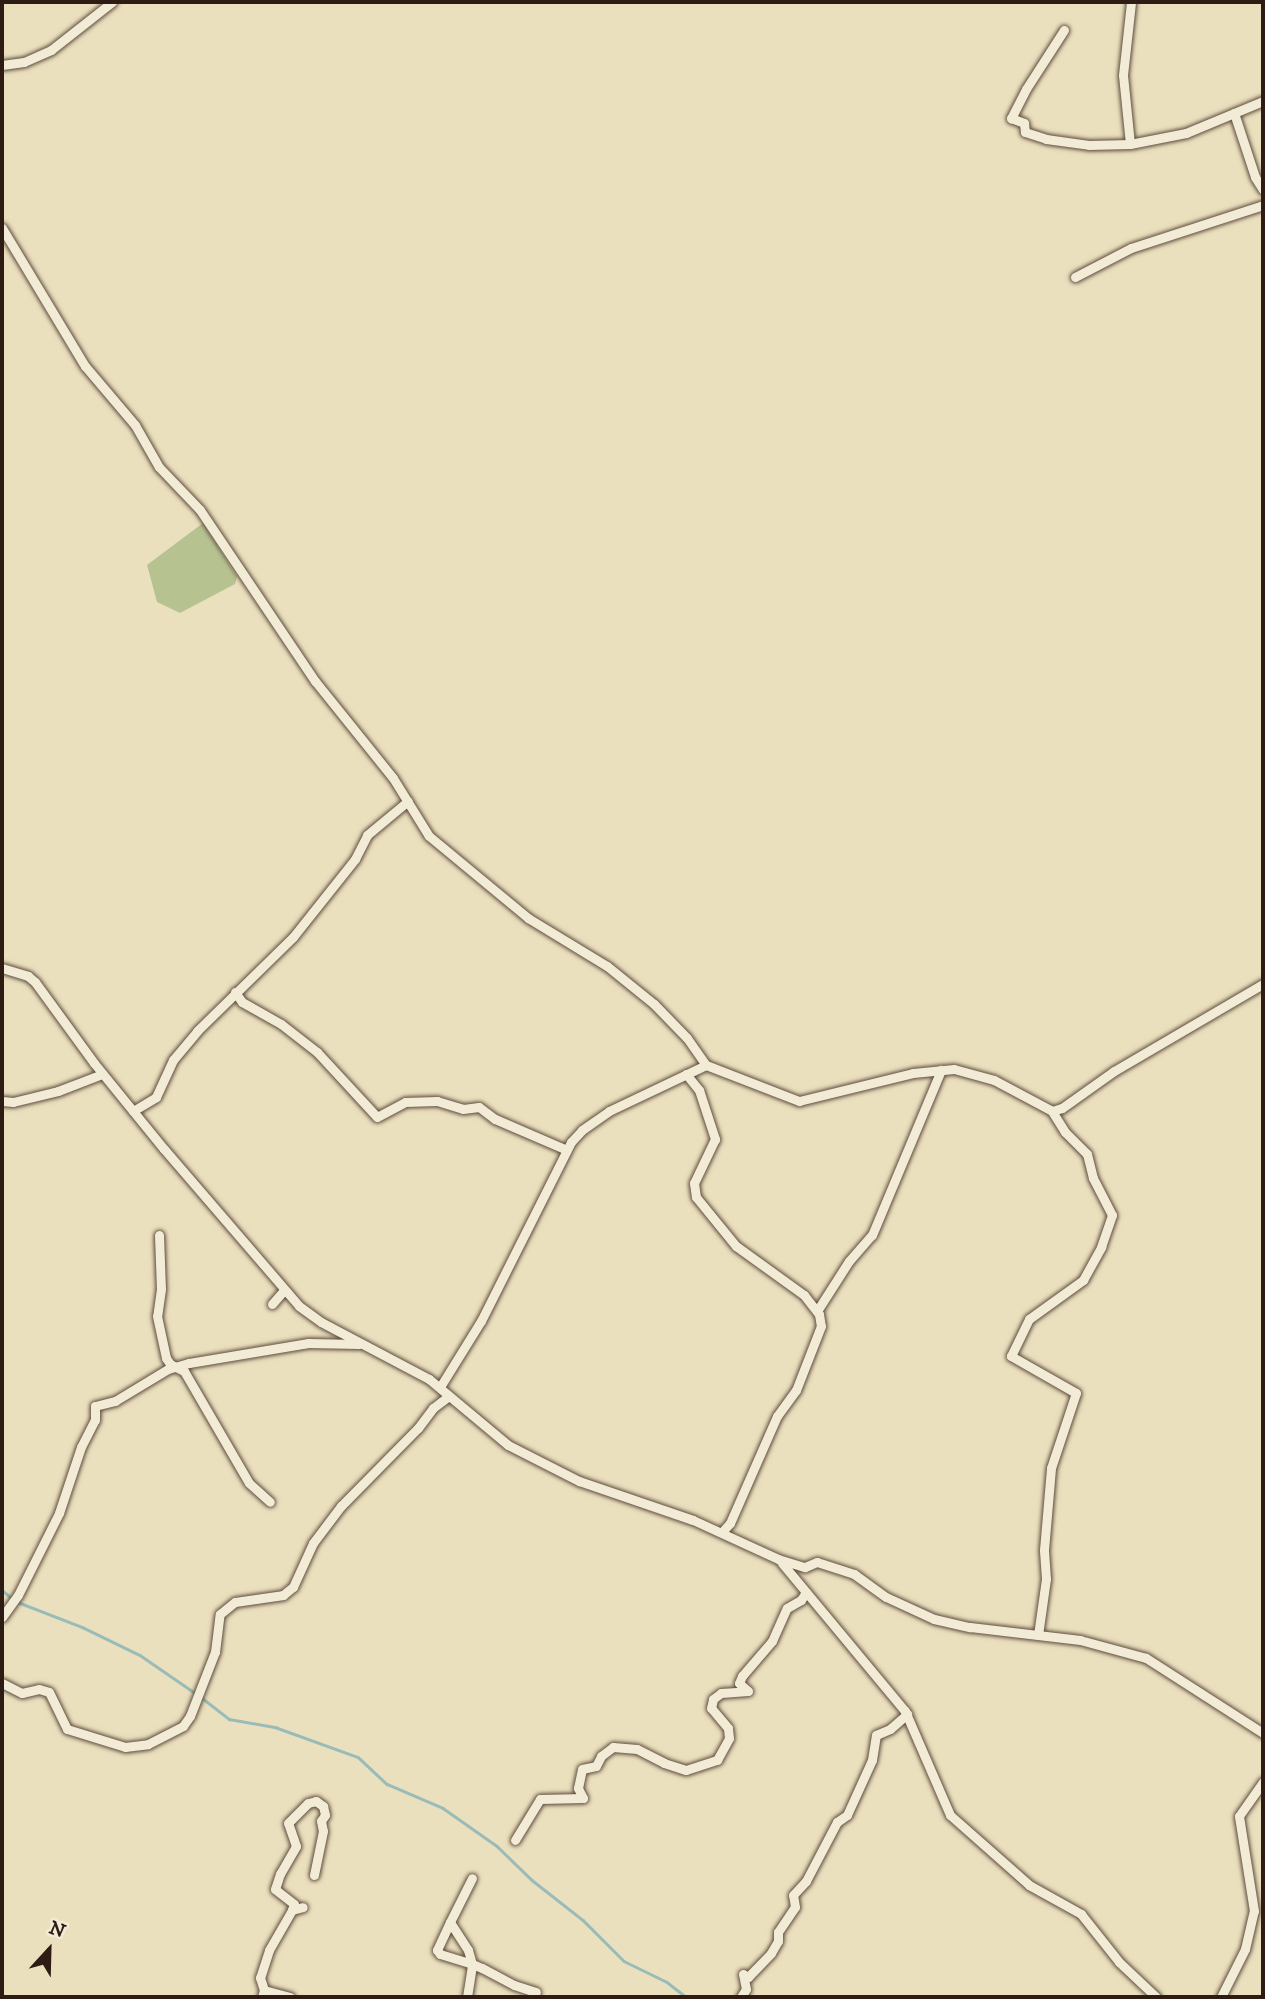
<!DOCTYPE html>
<html>
<head>
<meta charset="utf-8">
<style>
	body { margin:0 }
	#map { position:relative; width:1265px; height:1999px; overflow:hidden; background:#ebe0be; font-family:"IM FELL DW Pica",serif }
	div>[style] { position:absolute }
	[style*='--x'] { left:calc(var(--x)*1px); top:calc(var(--y)*1px); width:calc(var(--w)*1px); rotate:calc(var(--a)*1deg) }
	.green>* { inset:0; background:#b7c291 }
	.stream>* { height:2.5px; margin:-1.25px; padding:0 1.25px; transform-origin:1.25px; border-radius:1.25px; background:#99bcb8 }
	.roads { filter:drop-shadow(0 0 2px #5d4c3e) drop-shadow(0 0 2px #5d4c3e) }
	.street>* { height:9px; margin:-4.5px; padding:0 4.5px; transform-origin:4.5px; border-radius:4.5px; background:#f2ebd5 }
	span { translate:-50% -50%; white-space:nowrap; text-align:center; line-height:1.15; -webkit-text-stroke:5px #f2ebd5; paint-order:stroke }
	.frame { position:absolute; inset:0; border:4px solid #2e1b13; pointer-events:none }
	.north { position:absolute; left:14px; top:1915px; width:70px; height:70px; -webkit-text-stroke:5px #f2ebd5; paint-order:stroke; rotate:22deg; font-size:19px; font-weight:700; line-height:28px; text-align:center; color:#2e1b13 }
	.north::after { content:''; display:block; margin:auto; width:24px; height:32px; background:#2e1b13; clip-path:polygon(50% 0,100% 100%,50% 72%,0 100%) }
</style>
</head>
<body>
<div id="map">
	<div class="green">
		<i style="clip-path:polygon(203px 523px,237px 577px,235px 584px,180px 613px,157px 602px,147px 565px)"></i>
	</div>
	<div class="stream">
		<i style="--x:2;--y:1590;--w:17;--a:40"></i>
		<i style="--x:15;--y:1601;--w:72;--a:21.2"></i>
		<i style="--x:82;--y:1627;--w:64;--a:25.8"></i>
		<i style="--x:140;--y:1655;--w:67;--a:34.6"></i>
		<i style="--x:201;--y:1697;--w:36;--a:38"></i>
		<i style="--x:229;--y:1719;--w:47;--a:9.9"></i>
		<i style="--x:275;--y:1727;--w:88;--a:19.9"></i>
		<i style="--x:358;--y:1757;--w:40;--a:43"></i>
		<i style="--x:387;--y:1784;--w:61;--a:23.2"></i>
		<i style="--x:443;--y:1808;--w:66;--a:35.1"></i>
		<i style="--x:497;--y:1846;--w:49;--a:44.2"></i>
		<i style="--x:532;--y:1880;--w:65;--a:38.1"></i>
		<i style="--x:583;--y:1920;--w:58;--a:45"></i>
		<i style="--x:624;--y:1961;--w:48;--a:26"></i>
		<i style="--x:667;--y:1982;--w:24;--a:38"></i>
	</div>
	<div class="roads">
		<div class="street">
			<i style="--x:1064;--y:30;--w:70;--a:122.8"></i>
			<i style="--x:1026;--y:89;--w:33;--a:117"></i>
			<i style="--x:1011;--y:118;--w:14;--a:21"></i>
			<i style="--x:1024;--y:123;--w:9;--a:84"></i>
			<i style="--x:1025;--y:132;--w:22;--a:18"></i>
			<i style="--x:1046;--y:139;--w:43;--a:7.9"></i>
			<i style="--x:1089;--y:145;--w:41;--a:-1.4"></i>
			<i style="--x:1130;--y:144;--w:57;--a:-11.1"></i>
			<i style="--x:1186;--y:133;--w:83;--a:-22.6"></i>
			<i style="--x:2;--y:65;--w:22;--a:-8"></i>
			<i style="--x:24;--y:62;--w:30;--a:-24"></i>
			<i style="--x:51;--y:50;--w:78;--a:-38.2"></i>
			<i style="--x:1234;--y:113;--w:67;--a:71.8"></i>
			<i style="--x:1255;--y:177;--w:15;--a:58"></i>
			<i style="--x:1130;--y:144;--w:69;--a:-95.8"></i>
			<i style="--x:1123;--y:75;--w:73;--a:-83.7"></i>
			<i style="--x:2;--y:228;--w:161;--a:59"></i>
			<i style="--x:85;--y:366;--w:77;--a:49.7"></i>
			<i style="--x:135;--y:425;--w:48;--a:60.3"></i>
			<i style="--x:159;--y:467;--w:59;--a:46.4"></i>
			<i style="--x:200;--y:510;--w:206;--a:56.1"></i>
			<i style="--x:315;--y:681;--w:124;--a:51.2"></i>
			<i style="--x:393;--y:778;--w:68;--a:58.2"></i>
			<i style="--x:429;--y:836;--w:129;--a:39.6"></i>
			<i style="--x:528;--y:918;--w:92;--a:31.3"></i>
			<i style="--x:607;--y:966;--w:60;--a:39"></i>
			<i style="--x:654;--y:1004;--w:47;--a:45.9"></i>
			<i style="--x:687;--y:1038;--w:33;--a:55"></i>
			<i style="--x:1075;--y:277;--w:63;--a:-27.4"></i>
			<i style="--x:1131;--y:248;--w:139;--a:-18"></i>
			<i style="--x:2;--y:968;--w:27;--a:17"></i>
			<i style="--x:28;--y:976;--w:9;--a:41"></i>
			<i style="--x:35;--y:982;--w:100;--a:53.9"></i>
			<i style="--x:94;--y:1063;--w:111;--a:50.9"></i>
			<i style="--x:164;--y:1149;--w:207;--a:49.3"></i>
			<i style="--x:299;--y:1306;--w:27;--a:36"></i>
			<i style="--x:321;--y:1322;--w:122;--a:27.8"></i>
			<i style="--x:429;--y:1379;--w:103;--a:39.9"></i>
			<i style="--x:508;--y:1445;--w:80;--a:26.9"></i>
			<i style="--x:579;--y:1481;--w:120;--a:18.9"></i>
			<i style="--x:693;--y:1520;--w:94;--a:24.6"></i>
			<i style="--x:778;--y:1559;--w:28;--a:17"></i>
			<i style="--x:805;--y:1567;--w:13;--a:-23"></i>
			<i style="--x:817;--y:1562;--w:39;--a:18"></i>
			<i style="--x:854;--y:1574;--w:39;--a:36"></i>
			<i style="--x:886;--y:1597;--w:53;--a:24.6"></i>
			<i style="--x:934;--y:1619;--w:37;--a:13"></i>
			<i style="--x:970;--y:1627;--w:111;--a:6.7"></i>
			<i style="--x:1080;--y:1640;--w:68;--a:15.3"></i>
			<i style="--x:1146;--y:1658;--w:139;--a:32.7"></i>
			<i style="--x:235;--y:992;--w:12;--a:55"></i>
			<i style="--x:242;--y:1002;--w:45;--a:29.4"></i>
			<i style="--x:281;--y:1024;--w:46;--a:37.9"></i>
			<i style="--x:317;--y:1052;--w:88;--a:47.3"></i>
			<i style="--x:377;--y:1117;--w:32;--a:-28"></i>
			<i style="--x:405;--y:1102;--w:32;--a:-2"></i>
			<i style="--x:437;--y:1101;--w:27;--a:17"></i>
			<i style="--x:463;--y:1109;--w:16;--a:-7"></i>
			<i style="--x:479;--y:1107;--w:20;--a:37"></i>
			<i style="--x:495;--y:1119;--w:78;--a:23.3"></i>
			<i style="--x:686;--y:1074;--w:21;--a:51"></i>
			<i style="--x:699;--y:1090;--w:52;--a:71.9"></i>
			<i style="--x:715;--y:1139;--w:49;--a:115.5"></i>
			<i style="--x:694;--y:1183;--w:14;--a:82"></i>
			<i style="--x:696;--y:1197;--w:63;--a:50.8"></i>
			<i style="--x:736;--y:1246;--w:84;--a:35.8"></i>
			<i style="--x:804;--y:1295;--w:24;--a:52"></i>
			<i style="--x:819;--y:1314;--w:12;--a:81"></i>
			<i style="--x:821;--y:1326;--w:69;--a:111.3"></i>
			<i style="--x:796;--y:1390;--w:32;--a:126"></i>
			<i style="--x:777;--y:1416;--w:117;--a:113.7"></i>
			<i style="--x:730;--y:1523;--w:12;--a:132"></i>
			<i style="--x:2;--y:1101;--w:11;--a:5"></i>
			<i style="--x:13;--y:1102;--w:46;--a:-13.7"></i>
			<i style="--x:58;--y:1091;--w:47;--a:-21.1"></i>
			<i style="--x:133;--y:1111;--w:27;--a:-31"></i>
			<i style="--x:156;--y:1097;--w:41;--a:-65.3"></i>
			<i style="--x:173;--y:1060;--w:38;--a:-50"></i>
			<i style="--x:197;--y:1031;--w:134;--a:-44.4"></i>
			<i style="--x:293;--y:937;--w:100;--a:-51.5"></i>
			<i style="--x:355;--y:859;--w:27;--a:-63"></i>
			<i style="--x:367;--y:835;--w:53;--a:-39.7"></i>
			<i style="--x:159;--y:1235;--w:54;--a:87.9"></i>
			<i style="--x:161;--y:1289;--w:27;--a:98"></i>
			<i style="--x:157;--y:1316;--w:43;--a:77.9"></i>
			<i style="--x:166;--y:1358;--w:7;--a:56"></i>
			<i style="--x:170;--y:1364;--w:16;--a:27"></i>
			<i style="--x:184;--y:1371;--w:129;--a:59.9"></i>
			<i style="--x:249;--y:1483;--w:28;--a:42"></i>
			<i style="--x:272;--y:1304;--w:18;--a:-49"></i>
			<i style="--x:817;--y:1311;--w:59;--a:-57.4"></i>
			<i style="--x:849;--y:1261;--w:35;--a:-49"></i>
			<i style="--x:872;--y:1235;--w:179;--a:-67.3"></i>
			<i style="--x:440;--y:1387;--w:78;--a:-58.2"></i>
			<i style="--x:481;--y:1321;--w:200;--a:-63.3"></i>
			<i style="--x:571;--y:1142;--w:16;--a:-47"></i>
			<i style="--x:582;--y:1130;--w:33;--a:-35"></i>
			<i style="--x:609;--y:1111;--w:107;--a:-25.4"></i>
			<i style="--x:706;--y:1065;--w:100;--a:21.2"></i>
			<i style="--x:799;--y:1101;--w:117;--a:-13.8"></i>
			<i style="--x:913;--y:1073;--w:41;--a:-5.6"></i>
			<i style="--x:954;--y:1069;--w:41;--a:15.4"></i>
			<i style="--x:994;--y:1080;--w:66;--a:28.1"></i>
			<i style="--x:1052;--y:1111;--w:10;--a:-17"></i>
			<i style="--x:1062;--y:1108;--w:64;--a:-35.4"></i>
			<i style="--x:1114;--y:1071;--w:173;--a:-30.3"></i>
			<i style="--x:782;--y:1563;--w:192;--a:50.3"></i>
			<i style="--x:905;--y:1711;--w:113;--a:66.6"></i>
			<i style="--x:950;--y:1815;--w:106;--a:41.5"></i>
			<i style="--x:1029;--y:1885;--w:60;--a:29.1"></i>
			<i style="--x:1081;--y:1914;--w:61;--a:51.6"></i>
			<i style="--x:1119;--y:1962;--w:51;--a:43.4"></i>
			<i style="--x:2;--y:1617;--w:27;--a:-54"></i>
			<i style="--x:18;--y:1595;--w:92;--a:-63.4"></i>
			<i style="--x:59;--y:1513;--w:70;--a:-71.6"></i>
			<i style="--x:81;--y:1447;--w:30;--a:-63"></i>
			<i style="--x:95;--y:1420;--w:14;--a:-90"></i>
			<i style="--x:95;--y:1406;--w:21;--a:-14"></i>
			<i style="--x:115;--y:1401;--w:62;--a:-31.1"></i>
			<i style="--x:168;--y:1369;--w:22;--a:-16"></i>
			<i style="--x:189;--y:1363;--w:121;--a:-9.5"></i>
			<i style="--x:308;--y:1343;--w:51;--a:1.1"></i>
			<i style="--x:1038;--y:1635;--w:57;--a:-81.9"></i>
			<i style="--x:1046;--y:1579;--w:29;--a:-94"></i>
			<i style="--x:1044;--y:1550;--w:82;--a:-85.1"></i>
			<i style="--x:1051;--y:1468;--w:79;--a:-71.6"></i>
			<i style="--x:1076;--y:1393;--w:75;--a:-150.4"></i>
			<i style="--x:1011;--y:1356;--w:41;--a:-64.1"></i>
			<i style="--x:1029;--y:1319;--w:67;--a:-35.8"></i>
			<i style="--x:1083;--y:1280;--w:38;--a:-61"></i>
			<i style="--x:1101;--y:1247;--w:34;--a:-71"></i>
			<i style="--x:1112;--y:1215;--w:42;--a:-117.2"></i>
			<i style="--x:1093;--y:1178;--w:25;--a:-104"></i>
			<i style="--x:1087;--y:1154;--w:31;--a:-135"></i>
			<i style="--x:1065;--y:1132;--w:25;--a:-122"></i>
			<i style="--x:2;--y:1683;--w:22;--a:27"></i>
			<i style="--x:22;--y:1693;--w:17;--a:-13"></i>
			<i style="--x:39;--y:1689;--w:10;--a:17"></i>
			<i style="--x:49;--y:1692;--w:41;--a:64.1"></i>
			<i style="--x:67;--y:1729;--w:61;--a:17.2"></i>
			<i style="--x:125;--y:1747;--w:23;--a:-7"></i>
			<i style="--x:148;--y:1744;--w:39;--a:-27"></i>
			<i style="--x:183;--y:1726;--w:12;--a:-55"></i>
			<i style="--x:190;--y:1716;--w:69;--a:-68.7"></i>
			<i style="--x:215;--y:1652;--w:38;--a:-83"></i>
			<i style="--x:220;--y:1614;--w:19;--a:-39"></i>
			<i style="--x:235;--y:1602;--w:49;--a:-8.3"></i>
			<i style="--x:283;--y:1595;--w:13;--a:-39"></i>
			<i style="--x:293;--y:1587;--w:48;--a:-65.6"></i>
			<i style="--x:313;--y:1543;--w:46;--a:-52.9"></i>
			<i style="--x:341;--y:1506;--w:110;--a:-45.4"></i>
			<i style="--x:418;--y:1428;--w:25;--a:-53"></i>
			<i style="--x:433;--y:1408;--w:20;--a:-37"></i>
			<i style="--x:515;--y:1840;--w:48;--a:-58.6"></i>
			<i style="--x:540;--y:1799;--w:43;--a:-1.3"></i>
			<i style="--x:583;--y:1798;--w:11;--a:-117"></i>
			<i style="--x:578;--y:1788;--w:19;--a:-78"></i>
			<i style="--x:582;--y:1769;--w:14;--a:-12"></i>
			<i style="--x:596;--y:1766;--w:11;--a:-63"></i>
			<i style="--x:601;--y:1756;--w:15;--a:-37"></i>
			<i style="--x:613;--y:1747;--w:24;--a:5"></i>
			<i style="--x:637;--y:1749;--w:30;--a:27"></i>
			<i style="--x:664;--y:1763;--w:23;--a:18"></i>
			<i style="--x:686;--y:1770;--w:33;--a:-18"></i>
			<i style="--x:717;--y:1760;--w:25;--a:-61"></i>
			<i style="--x:729;--y:1738;--w:10;--a:-96"></i>
			<i style="--x:728;--y:1728;--w:26;--a:-130"></i>
			<i style="--x:711;--y:1708;--w:9;--a:-77"></i>
			<i style="--x:713;--y:1699;--w:10;--a:-37"></i>
			<i style="--x:721;--y:1693;--w:27;--a:-4"></i>
			<i style="--x:748;--y:1691;--w:12;--a:-138"></i>
			<i style="--x:739;--y:1683;--w:8;--a:-67"></i>
			<i style="--x:742;--y:1676;--w:46;--a:-49.4"></i>
			<i style="--x:772;--y:1641;--w:36;--a:-66"></i>
			<i style="--x:787;--y:1608;--w:16;--a:-30"></i>
			<i style="--x:801;--y:1600;--w:9;--a:-58"></i>
			<i style="--x:292;--y:1910;--w:6;--a:-72"></i>
			<i style="--x:294;--y:1904;--w:24;--a:-142"></i>
			<i style="--x:275;--y:1889;--w:16;--a:-72"></i>
			<i style="--x:280;--y:1874;--w:32;--a:-60"></i>
			<i style="--x:296;--y:1846;--w:24;--a:-109"></i>
			<i style="--x:288;--y:1823;--w:28;--a:-45"></i>
			<i style="--x:308;--y:1803;--w:8;--a:-14"></i>
			<i style="--x:316;--y:1801;--w:9;--a:36"></i>
			<i style="--x:323;--y:1806;--w:9;--a:77"></i>
			<i style="--x:325;--y:1815;--w:7;--a:124"></i>
			<i style="--x:321;--y:1821;--w:10;--a:79"></i>
			<i style="--x:323;--y:1831;--w:45;--a:101.6"></i>
			<i style="--x:450;--y:1922;--w:49;--a:-63.4"></i>
			<i style="--x:264;--y:1990;--w:13;--a:-108"></i>
			<i style="--x:260;--y:1978;--w:29;--a:-72"></i>
			<i style="--x:269;--y:1950;--w:46;--a:-60.1"></i>
			<i style="--x:292;--y:1910;--w:11;--a:-15"></i>
			<i style="--x:262;--y:1997;--w:7;--a:-74"></i>
			<i style="--x:264;--y:1990;--w:27;--a:15"></i>
			<i style="--x:467;--y:1997;--w:33;--a:-81"></i>
			<i style="--x:472;--y:1964;--w:15;--a:-106"></i>
			<i style="--x:468;--y:1950;--w:33;--a:-123"></i>
			<i style="--x:450;--y:1922;--w:31;--a:115"></i>
			<i style="--x:437;--y:1950;--w:5;--a:53"></i>
			<i style="--x:440;--y:1954;--w:34;--a:17"></i>
			<i style="--x:472;--y:1964;--w:11;--a:22"></i>
			<i style="--x:482;--y:1968;--w:36;--a:28"></i>
			<i style="--x:514;--y:1985;--w:23;--a:18"></i>
			<i style="--x:741;--y:1997;--w:9;--a:-58"></i>
			<i style="--x:746;--y:1989;--w:15;--a:-101"></i>
			<i style="--x:743;--y:1974;--w:6;--a:31"></i>
			<i style="--x:748;--y:1977;--w:33;--a:-46"></i>
			<i style="--x:771;--y:1953;--w:14;--a:-60"></i>
			<i style="--x:778;--y:1941;--w:9;--a:-90"></i>
			<i style="--x:778;--y:1932;--w:30;--a:-56"></i>
			<i style="--x:795;--y:1907;--w:12;--a:-99"></i>
			<i style="--x:793;--y:1895;--w:19;--a:-47"></i>
			<i style="--x:806;--y:1881;--w:67;--a:-62.3"></i>
			<i style="--x:837;--y:1822;--w:12;--a:-35"></i>
			<i style="--x:847;--y:1815;--w:60;--a:-65.6"></i>
			<i style="--x:872;--y:1760;--w:25;--a:-81"></i>
			<i style="--x:876;--y:1735;--w:15;--a:-23"></i>
			<i style="--x:890;--y:1729;--w:23;--a:-41"></i>
			<i style="--x:1221;--y:1997;--w:54;--a:-63.4"></i>
			<i style="--x:1245;--y:1949;--w:39;--a:-77"></i>
			<i style="--x:1254;--y:1911;--w:96;--a:-99"></i>
			<i style="--x:1239;--y:1816;--w:42;--a:-54.8"></i>
		</div>
	</div>
	<div class="frame"></div>
	<div class="north">N</div>
</div>
</body>
</html>
